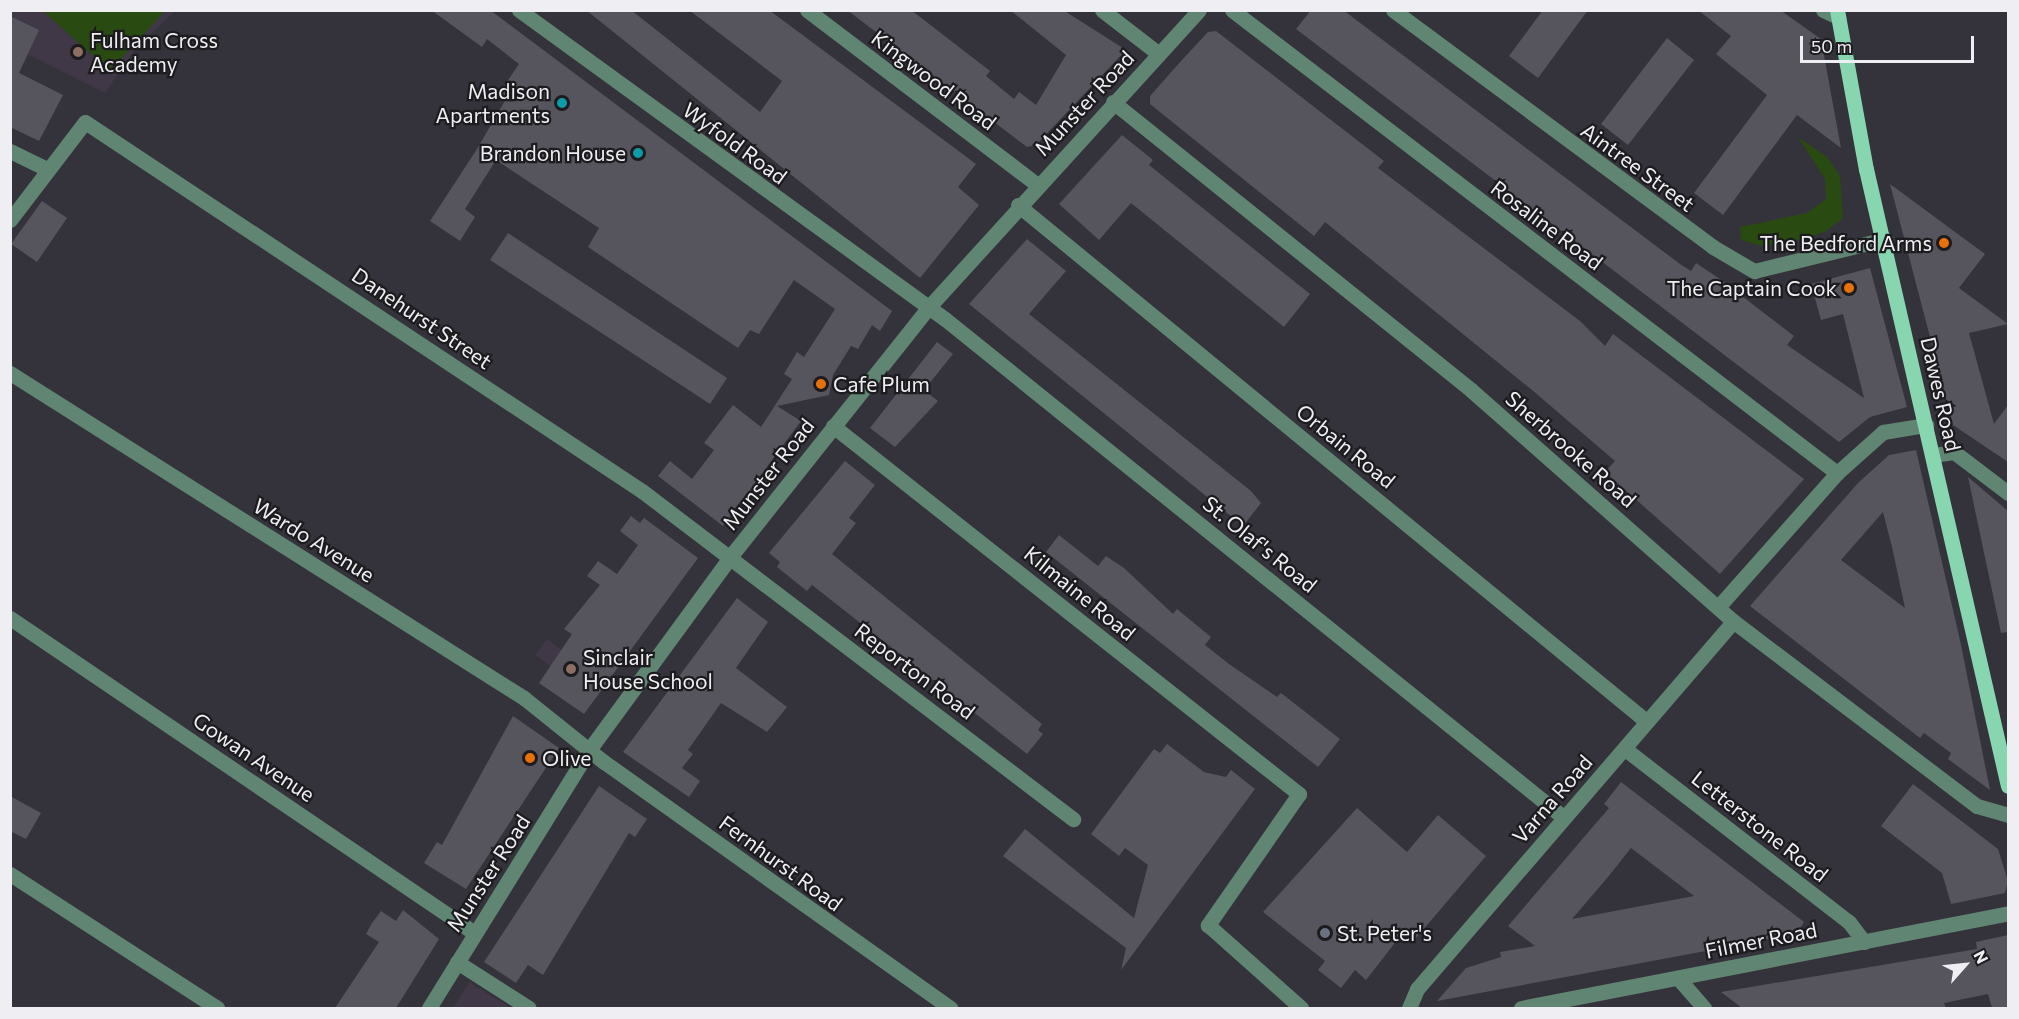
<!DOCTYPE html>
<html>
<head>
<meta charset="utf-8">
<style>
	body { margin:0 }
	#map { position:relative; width:2019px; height:1019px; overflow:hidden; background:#34323a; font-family:Commissioner,sans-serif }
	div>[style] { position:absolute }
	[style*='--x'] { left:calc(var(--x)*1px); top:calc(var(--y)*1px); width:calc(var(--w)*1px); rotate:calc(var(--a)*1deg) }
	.education>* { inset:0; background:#403747 }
	.green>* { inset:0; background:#294b12 }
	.building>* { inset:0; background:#56545c }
	.minor>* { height:15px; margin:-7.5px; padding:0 7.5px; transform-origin:7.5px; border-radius:7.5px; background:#608572 }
	.major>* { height:15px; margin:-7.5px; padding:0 7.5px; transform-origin:7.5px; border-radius:7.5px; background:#88d6b0 }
	.dots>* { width:16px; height:16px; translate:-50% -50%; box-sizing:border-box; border:3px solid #1c1b1e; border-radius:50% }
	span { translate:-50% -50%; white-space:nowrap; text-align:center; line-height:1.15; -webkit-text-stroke:4.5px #1c1b1e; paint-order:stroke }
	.poi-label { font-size:21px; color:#efeef3 }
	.left { translate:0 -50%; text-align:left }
	.right { translate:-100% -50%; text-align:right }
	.street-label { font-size:21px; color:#efeef3 }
	.frame { position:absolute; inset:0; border:12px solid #efeef3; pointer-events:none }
	.north { position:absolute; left:1935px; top:935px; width:60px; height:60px; -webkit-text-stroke:4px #1c1b1e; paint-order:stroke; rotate:63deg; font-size:16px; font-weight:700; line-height:24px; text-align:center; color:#efeef3 }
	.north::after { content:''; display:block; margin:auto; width:21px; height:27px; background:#efeef3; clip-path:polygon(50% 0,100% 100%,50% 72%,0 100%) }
	.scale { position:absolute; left:1800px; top:36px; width:174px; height:27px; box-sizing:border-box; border:3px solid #efeef3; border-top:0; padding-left:8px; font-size:18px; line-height:21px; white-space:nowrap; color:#efeef3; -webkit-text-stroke:4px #1c1b1e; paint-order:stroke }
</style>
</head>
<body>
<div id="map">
	<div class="education">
		<i style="clip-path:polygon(10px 11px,175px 11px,135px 49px,105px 93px,11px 46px)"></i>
		<i style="clip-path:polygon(547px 639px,607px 683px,596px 699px,535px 655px)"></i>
		<i style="clip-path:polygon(469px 982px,511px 1008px,453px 1008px)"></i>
	</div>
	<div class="green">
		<i style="clip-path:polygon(43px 11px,165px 11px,110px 71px)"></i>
		<i style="clip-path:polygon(1798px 137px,1827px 157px,1840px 176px,1843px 218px,1825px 232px,1792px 242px,1762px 246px,1741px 240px,1740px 227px,1807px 213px,1826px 199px,1825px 179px)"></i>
	</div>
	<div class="building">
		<i style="clip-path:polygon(431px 10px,490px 10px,892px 311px,880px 331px,872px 325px,858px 349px,851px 346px,833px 375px,829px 395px,777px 406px,801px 421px,723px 526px,658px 476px,670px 461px,692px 479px,714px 450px,704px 443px,733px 405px,761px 427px,792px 379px,784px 374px,797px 352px,804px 357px,835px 309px,794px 280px,759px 334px,750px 330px,738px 348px,588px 247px,599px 228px,496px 160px,465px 209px,475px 217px,460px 241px,430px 221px,477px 149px,507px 97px,500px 92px,519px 64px,487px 39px,482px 47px)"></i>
		<i style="clip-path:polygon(586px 10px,631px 10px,760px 112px,782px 81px,689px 10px,769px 10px,976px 164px,958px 187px,979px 205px,920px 278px)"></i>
		<i style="clip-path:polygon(847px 10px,911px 10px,990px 71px,986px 76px,1014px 99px,1019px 92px,1036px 105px,1066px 55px,1010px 10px,1063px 10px,1126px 50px,1036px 145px,1027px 147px)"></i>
		<i style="clip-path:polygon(1311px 10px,1343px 10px,1680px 264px,1691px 271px,1696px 263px,1717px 277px,1794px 336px,1787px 345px,1864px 398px,1843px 314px,1821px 320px,1811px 284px,1870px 268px,1907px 407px,1870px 417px,1839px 442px,1296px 29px)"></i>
		<i style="clip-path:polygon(1543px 10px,1588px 10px,1538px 78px,1509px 56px)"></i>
		<i style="clip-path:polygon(1698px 10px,1780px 10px,1821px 39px,1841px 148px,1797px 115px,1723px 215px,1694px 193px,1767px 95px,1716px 54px,1731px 36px)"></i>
		<i style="clip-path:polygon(10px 16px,39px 30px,19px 73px,63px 95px,39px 141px,10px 127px)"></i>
		<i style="clip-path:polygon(1216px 31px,1384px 161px,1378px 168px,1580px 321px,1605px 346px,1613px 334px,1804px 479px,1720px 574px,1605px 472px,1615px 461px,1532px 390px,1325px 222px,1314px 236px,1150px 104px,1150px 96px,1181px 61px,1208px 32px)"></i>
		<i style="clip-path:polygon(1667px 38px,1694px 60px,1628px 145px,1601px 124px)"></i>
		<i style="clip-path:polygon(1122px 135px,1153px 160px,1149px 165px,1310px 294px,1284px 327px,1131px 203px,1099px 240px,1059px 204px)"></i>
		<i style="clip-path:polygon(1890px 184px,1985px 254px,1959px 288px,2008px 324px,1969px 333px,1994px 424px,2008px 405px,2008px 462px,1953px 425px)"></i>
		<i style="clip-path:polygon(42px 201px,67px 218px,37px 262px,11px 244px)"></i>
		<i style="clip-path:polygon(508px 233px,727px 378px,710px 404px,490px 260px)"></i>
		<i style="clip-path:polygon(1027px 239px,1066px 271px,1029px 314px,1251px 491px,1261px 503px,1243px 526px,969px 304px)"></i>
		<i style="clip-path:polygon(937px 342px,953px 354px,924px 390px,938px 401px,895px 447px,870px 428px)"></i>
		<i style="clip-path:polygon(evenodd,1916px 450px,1960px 640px,1990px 790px,1948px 759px,1951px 753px,1924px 733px,1920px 738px,1750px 606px,1858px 483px,1889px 455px,1916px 450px,1883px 512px,1892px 547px,1905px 608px,1841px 560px,1883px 512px)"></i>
		<i style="clip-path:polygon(845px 461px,875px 485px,849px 518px,856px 523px,832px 554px,1042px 724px,1038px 730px,1043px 734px,1027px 754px,812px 585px,807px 591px,777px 567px,780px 562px,769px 553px)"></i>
		<i style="clip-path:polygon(1968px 477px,2008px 511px,2008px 632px,2001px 633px)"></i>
		<i style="clip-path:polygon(631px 516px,640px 523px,644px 518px,698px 558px,584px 714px,539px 683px,572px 634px,564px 629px,600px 585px,587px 576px,598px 561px,617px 574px,638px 545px,620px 531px)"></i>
		<i style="clip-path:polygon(1059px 535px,1098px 566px,1106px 556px,1124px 568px,1173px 614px,1177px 609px,1211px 637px,1205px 645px,1229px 664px,1277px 697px,1281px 693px,1340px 739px,1318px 767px,1046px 552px)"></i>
		<i style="clip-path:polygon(737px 598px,768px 622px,736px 668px,787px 707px,767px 732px,721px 703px,688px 750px,693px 754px,682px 768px,700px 781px,689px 797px,623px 752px)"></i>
		<i style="clip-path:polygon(513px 716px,559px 748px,466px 889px,424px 863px,437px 842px,442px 845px)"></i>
		<i style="clip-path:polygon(1167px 744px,1204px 772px,1226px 777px,1231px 770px,1255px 789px,1121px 970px,1126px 948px,1003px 856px,1025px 829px,1134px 918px,1148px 865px,1125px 848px,1119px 856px,1091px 834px,1154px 749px,1160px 753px)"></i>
		<i style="clip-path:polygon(evenodd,1621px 782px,1804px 922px,1797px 934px,1437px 1001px,1466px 968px,1501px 957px,1500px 952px,1535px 946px,1508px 926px,1609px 808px,1604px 804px,1621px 782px,1631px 848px,1694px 896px,1572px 919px,1608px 877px,1631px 848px)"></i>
		<i style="clip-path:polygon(1913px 784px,1998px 849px,2008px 881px,2005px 893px,1951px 904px,1942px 873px,1881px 826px)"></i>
		<i style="clip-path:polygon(599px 786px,647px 819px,635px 837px,629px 833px,543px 975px,528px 965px,516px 983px,484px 962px)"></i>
		<i style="clip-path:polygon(10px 796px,41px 813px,26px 839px,10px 831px)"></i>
		<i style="clip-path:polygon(1357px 808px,1407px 852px,1438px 815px,1486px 856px,1416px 938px,1405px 930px,1366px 980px,1355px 970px,1341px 988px,1318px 970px,1325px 961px,1263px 912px)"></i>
		<i style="clip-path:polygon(403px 910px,439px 939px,396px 1008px,335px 1008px,379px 942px,366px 934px,372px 923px,381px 911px,396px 921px)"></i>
		<i style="clip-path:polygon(2008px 935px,2008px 1008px,1992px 1008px,1988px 994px,1944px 1003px,1946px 1008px,1742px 1008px,1721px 992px,1977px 949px,1976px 942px)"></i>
	</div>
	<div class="minor">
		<i style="--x:519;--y:10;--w:526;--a:35.96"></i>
		<i style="--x:945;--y:319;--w:794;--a:38.86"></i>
		<i style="--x:807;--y:10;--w:288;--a:37.2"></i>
		<i style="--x:1102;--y:10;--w:72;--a:37.7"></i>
		<i style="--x:1232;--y:10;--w:762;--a:37.43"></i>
		<i style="--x:1393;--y:10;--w:398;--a:36.5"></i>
		<i style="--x:1713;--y:247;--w:48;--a:30.3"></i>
		<i style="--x:1754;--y:271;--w:135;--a:-13.7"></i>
		<i style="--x:1823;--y:10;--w:17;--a:25"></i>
		<i style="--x:1113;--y:102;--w:459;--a:38.8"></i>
		<i style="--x:1471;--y:390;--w:349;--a:41.4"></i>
		<i style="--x:1733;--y:621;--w:306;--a:37.2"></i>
		<i style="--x:1977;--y:806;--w:32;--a:16"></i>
		<i style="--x:10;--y:151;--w:41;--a:25.9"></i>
		<i style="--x:1018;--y:205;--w:813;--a:39.41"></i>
		<i style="--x:10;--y:220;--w:123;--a:-52.6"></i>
		<i style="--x:85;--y:122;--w:668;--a:33.52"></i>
		<i style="--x:642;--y:491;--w:542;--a:37.27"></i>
		<i style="--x:10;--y:373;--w:608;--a:32.3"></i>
		<i style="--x:524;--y:698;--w:102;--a:38.7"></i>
		<i style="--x:604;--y:762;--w:425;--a:35.4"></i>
		<i style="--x:833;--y:426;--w:594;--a:38.3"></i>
		<i style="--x:1299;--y:794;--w:160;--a:124.8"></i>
		<i style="--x:1208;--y:925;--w:125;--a:41.7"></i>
		<i style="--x:1933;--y:455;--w:21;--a:-8"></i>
		<i style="--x:1954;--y:452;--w:68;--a:37.2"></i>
		<i style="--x:1719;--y:606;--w:178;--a:-48.4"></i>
		<i style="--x:1837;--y:473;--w:62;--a:-41.7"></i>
		<i style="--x:1883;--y:432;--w:44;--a:-9.2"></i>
		<i style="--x:10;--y:618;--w:559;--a:34.14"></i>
		<i style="--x:1625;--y:749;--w:283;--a:37.7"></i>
		<i style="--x:1849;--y:922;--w:25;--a:53"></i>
		<i style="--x:10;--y:874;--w:247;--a:32.9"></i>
		<i style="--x:457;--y:962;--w:85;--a:32.6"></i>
		<i style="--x:1678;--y:978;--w:40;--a:49"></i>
		<i style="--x:429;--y:1008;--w:304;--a:-58.2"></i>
		<i style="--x:589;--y:750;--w:239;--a:-53.8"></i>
		<i style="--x:730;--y:557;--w:317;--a:-51.5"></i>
		<i style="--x:927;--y:309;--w:404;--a:-47.7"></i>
		<i style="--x:1409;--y:1008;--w:21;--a:-67"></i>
		<i style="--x:1417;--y:989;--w:485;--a:-49.3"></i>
		<i style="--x:1521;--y:1008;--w:496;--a:-11"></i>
	</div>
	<div class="major">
		<i style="--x:1837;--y:10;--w:162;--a:79.7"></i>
		<i style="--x:1866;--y:169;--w:633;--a:77.04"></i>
	</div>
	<div class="dots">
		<i style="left:78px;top:52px;background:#8d6e63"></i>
		<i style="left:562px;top:103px;background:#0f9aa8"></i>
		<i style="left:638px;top:153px;background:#0f9aa8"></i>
		<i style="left:1944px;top:243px;background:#e8710a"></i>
		<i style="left:1849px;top:288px;background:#e8710a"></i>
		<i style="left:821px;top:384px;background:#e8710a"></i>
		<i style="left:571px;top:669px;background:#8d6e63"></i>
		<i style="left:530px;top:758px;background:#e8710a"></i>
		<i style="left:1325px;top:933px;background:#6b7280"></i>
	</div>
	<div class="poi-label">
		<span class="left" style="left:90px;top:52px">Fulham Cross<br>Academy</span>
		<span class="right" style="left:550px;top:103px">Madison<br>Apartments</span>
		<span class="right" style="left:626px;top:153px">Brandon House</span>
		<span class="right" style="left:1932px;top:243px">The Bedford Arms</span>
		<span class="right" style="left:1837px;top:288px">The Captain Cook</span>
		<span class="left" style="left:833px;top:384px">Cafe Plum</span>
		<span class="left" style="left:583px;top:669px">Sinclair<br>House School</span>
		<span class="left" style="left:542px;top:758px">Olive</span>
		<span class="left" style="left:1337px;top:933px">St. Peter's</span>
	</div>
	<div class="street-label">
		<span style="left:934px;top:80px;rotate:37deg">Kingwood Road</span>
		<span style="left:1084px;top:103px;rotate:-47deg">Munster Road</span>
		<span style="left:735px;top:143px;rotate:36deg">Wyfold Road</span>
		<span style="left:1638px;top:167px;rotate:36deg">Aintree Street</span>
		<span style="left:1547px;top:225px;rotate:37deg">Rosaline Road</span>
		<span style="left:422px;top:318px;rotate:34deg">Danehurst Street</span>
		<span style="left:1941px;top:394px;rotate:77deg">Dawes Road</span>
		<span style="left:1346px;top:446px;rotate:39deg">Orbain Road</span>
		<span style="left:1571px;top:449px;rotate:41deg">Sherbrooke Road</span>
		<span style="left:768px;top:474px;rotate:-52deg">Munster Road</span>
		<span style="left:314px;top:540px;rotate:32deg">Wardo Avenue</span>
		<span style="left:1260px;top:544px;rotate:39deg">St. Olaf's Road</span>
		<span style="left:1080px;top:593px;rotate:39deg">Kilmaine Road</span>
		<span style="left:915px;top:671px;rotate:37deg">Reporton Road</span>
		<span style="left:254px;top:757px;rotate:34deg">Gowan Avenue</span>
		<span style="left:1552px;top:799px;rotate:-49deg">Varna Road</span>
		<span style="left:1760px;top:826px;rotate:38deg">Letterstone Road</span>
		<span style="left:781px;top:863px;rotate:36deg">Fernhurst Road</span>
		<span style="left:488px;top:873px;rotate:-57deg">Munster Road</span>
		<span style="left:1761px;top:940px;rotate:-11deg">Filmer Road</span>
	</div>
	<div class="frame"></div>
	<div class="north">N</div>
	<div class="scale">50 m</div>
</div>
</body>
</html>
